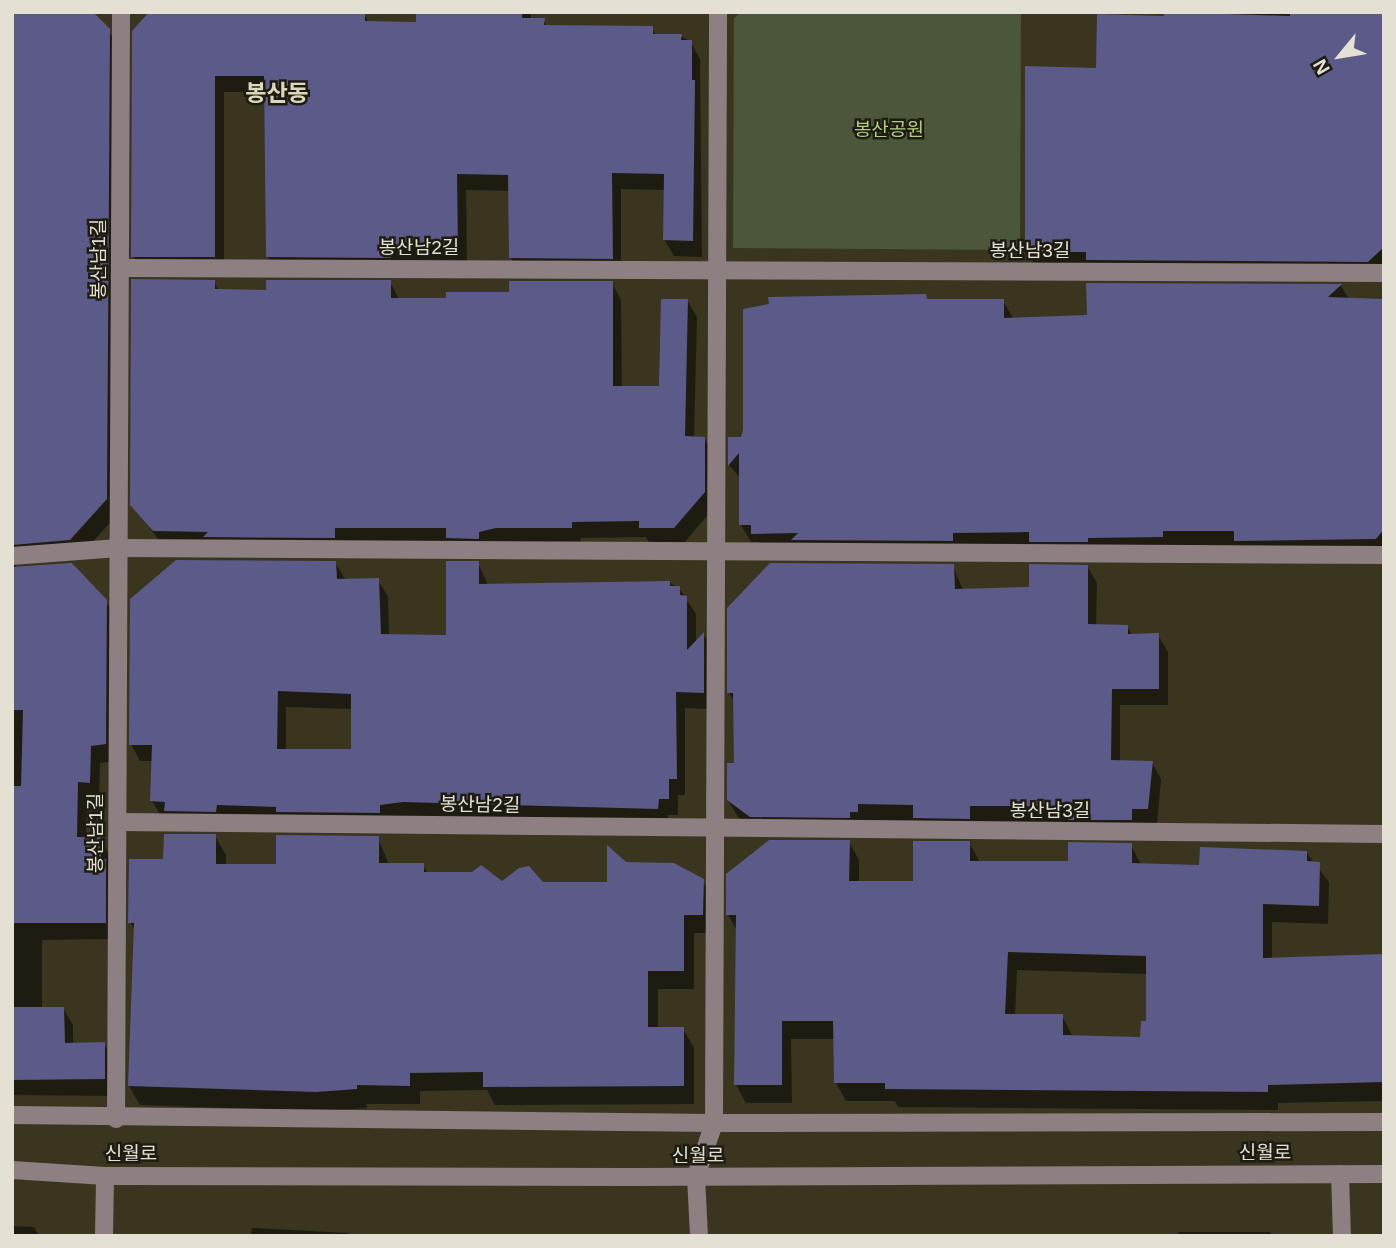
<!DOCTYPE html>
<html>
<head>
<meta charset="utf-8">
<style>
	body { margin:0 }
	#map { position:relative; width:1396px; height:1248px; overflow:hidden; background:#39351e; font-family:Helvetica,"Noto Sans KR",sans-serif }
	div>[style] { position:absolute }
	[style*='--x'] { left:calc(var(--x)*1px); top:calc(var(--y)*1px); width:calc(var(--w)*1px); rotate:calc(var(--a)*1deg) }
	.green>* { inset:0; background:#4c563a }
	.shadow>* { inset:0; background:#0007 }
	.building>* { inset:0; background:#5c5a88 }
	.minor>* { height:18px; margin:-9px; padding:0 9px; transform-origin:9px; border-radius:9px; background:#8d7f82 }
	span { translate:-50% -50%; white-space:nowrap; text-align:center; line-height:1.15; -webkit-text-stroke:5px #1e1c12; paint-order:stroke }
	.park-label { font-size:19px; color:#b3cd81 }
	.street-label { font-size:19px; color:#e4e1d4 }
	.quarter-label { font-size:23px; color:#ddd8bc; font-weight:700 }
	.frame { position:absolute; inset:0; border:14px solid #e4e1d4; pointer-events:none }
	.north { position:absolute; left:1305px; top:21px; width:70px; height:70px; -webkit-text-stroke:5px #1e1c12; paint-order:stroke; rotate:240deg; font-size:19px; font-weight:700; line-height:28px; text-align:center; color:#e4e1d4 }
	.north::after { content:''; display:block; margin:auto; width:24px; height:32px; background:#e4e1d4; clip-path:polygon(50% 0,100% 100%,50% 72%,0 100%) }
</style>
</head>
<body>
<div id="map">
	<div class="green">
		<i style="clip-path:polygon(741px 12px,1021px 12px,1020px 250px,733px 248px,734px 18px)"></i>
	</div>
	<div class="shadow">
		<i style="clip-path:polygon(12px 12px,108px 30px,118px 48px,116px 516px,79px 557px,20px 561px,13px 569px,106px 601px,116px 619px,115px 761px,100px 763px,99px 799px,87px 799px,86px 839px,100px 839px,110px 856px,114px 939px,42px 940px,42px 1008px,63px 1008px,73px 1025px,73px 1044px,104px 1044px,114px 1061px,114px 1096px,12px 1095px)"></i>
		<i style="clip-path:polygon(152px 12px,355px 12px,364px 14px,369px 23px,417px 24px,418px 12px,531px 12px,531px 20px,544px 20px,547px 27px,652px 28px,656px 36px,681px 36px,691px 42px,700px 59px,702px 257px,674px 256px,664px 239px,665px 190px,621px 189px,621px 275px,521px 275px,511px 258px,510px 191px,466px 190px,467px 262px,278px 274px,268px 257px,266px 92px,224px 92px,224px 273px,143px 273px,133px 256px)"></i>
		<i style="clip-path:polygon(1165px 12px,1380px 13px,1384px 17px,1384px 273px,1037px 269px,1027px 252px,1098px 70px,1165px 18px)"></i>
		<i style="clip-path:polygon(214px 282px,219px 291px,268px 291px,390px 282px,399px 299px,448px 300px,612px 283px,621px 300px,622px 388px,661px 388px,687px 300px,697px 317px,694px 438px,704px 438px,714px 455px,713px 509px,683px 544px,650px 544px,646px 537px,581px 538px,580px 544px,164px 547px,132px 504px)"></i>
		<i style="clip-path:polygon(1088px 285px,1341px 286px,1349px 299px,1384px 303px,1384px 555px,763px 551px,758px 542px,751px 542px,741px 525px,741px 479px,729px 465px,730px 438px,742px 438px,928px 301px,1003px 301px,1013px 318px,1088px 316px)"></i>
		<i style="clip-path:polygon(evenodd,335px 562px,345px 579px,378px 580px,388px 597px,389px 636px,448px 636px,478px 563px,488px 585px,669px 582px,679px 588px,696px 614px,696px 644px,704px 635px,713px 651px,713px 709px,685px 708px,685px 795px,678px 795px,678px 815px,668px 815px,667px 826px,162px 818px,152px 801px,153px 761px,140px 761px,131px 744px,335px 562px,286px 707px,353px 709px,353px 751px,286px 751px,286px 707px)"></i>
		<i style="clip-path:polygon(953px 566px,963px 590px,1031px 589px,1087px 566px,1097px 583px,1096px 626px,1127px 626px,1132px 635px,1158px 635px,1168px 652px,1168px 705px,1120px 705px,1120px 762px,1152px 763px,1161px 779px,1157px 825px,867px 820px,867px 828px,761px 833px,738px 817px,728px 800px,735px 764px,735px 703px,729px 693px)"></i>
		<i style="clip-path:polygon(215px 836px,226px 855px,226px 866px,278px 866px,378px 838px,389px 865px,423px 865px,428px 874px,502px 884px,609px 884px,625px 863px,702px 880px,713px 899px,713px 933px,694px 933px,694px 989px,658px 989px,658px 1029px,683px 1029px,694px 1048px,694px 1104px,495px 1105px,487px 1090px,420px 1091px,420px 1104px,366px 1104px,367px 1108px,327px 1111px,140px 1105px,129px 1086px,135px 931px,130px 922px,165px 861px)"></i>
		<i style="clip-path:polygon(evenodd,849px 842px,859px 860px,859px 883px,915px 882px,969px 843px,980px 862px,1070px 863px,1131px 845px,1141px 865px,1201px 867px,1306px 852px,1329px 882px,1328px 924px,1272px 922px,1272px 960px,1384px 957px,1384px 1101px,1278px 1103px,1278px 1110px,898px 1107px,895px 1101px,846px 1101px,836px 1083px,835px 1039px,791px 1039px,792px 1103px,746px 1103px,736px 1085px,738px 932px,728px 915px,849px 842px,1017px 970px,1148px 974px,1148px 1022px,1142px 1038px,1073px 1037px,1062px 1016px,1015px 1016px,1017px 970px)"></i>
		<i style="clip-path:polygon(12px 1226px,34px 1227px,39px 1236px,12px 1236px)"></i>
		<i style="clip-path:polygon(252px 1228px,348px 1233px,350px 1236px,251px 1236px)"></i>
		<i style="clip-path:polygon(1178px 1232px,1270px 1232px,1273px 1236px,1180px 1236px)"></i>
	</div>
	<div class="building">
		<i style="clip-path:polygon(12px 12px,93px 12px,110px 29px,107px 499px,70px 540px,12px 545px)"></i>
		<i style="clip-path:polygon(149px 12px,365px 13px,365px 21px,416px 22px,416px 12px,522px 12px,522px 18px,545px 18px,544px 25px,653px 26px,653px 34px,682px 34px,681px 40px,692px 40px,692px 80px,695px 80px,693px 241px,663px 240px,664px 174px,612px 173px,613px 259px,509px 258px,508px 175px,457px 174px,458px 246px,390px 247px,391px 258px,266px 257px,264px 76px,215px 76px,215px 257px,131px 257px,132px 31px)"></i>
		<i style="clip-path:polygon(1164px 12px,1290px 16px,1290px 12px,1384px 12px,1384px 247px,1368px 262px,1086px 260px,1086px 252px,1025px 252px,1025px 66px,1096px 68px,1097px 14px,1164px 16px)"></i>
		<i style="clip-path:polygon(131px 279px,215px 280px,215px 289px,266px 290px,266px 280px,391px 280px,391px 298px,446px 298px,446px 292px,509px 292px,509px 281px,613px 281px,613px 386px,659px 386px,661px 299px,688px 299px,685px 436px,705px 437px,705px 492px,674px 528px,639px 528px,639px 521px,572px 522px,572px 528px,496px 528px,479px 532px,479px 539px,446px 538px,446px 528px,335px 528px,335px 538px,203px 537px,208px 532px,153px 531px,130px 505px)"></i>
		<i style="clip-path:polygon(1086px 283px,1342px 284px,1328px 297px,1384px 299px,1384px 529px,1376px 539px,1234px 541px,1234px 531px,1163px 531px,1163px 537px,1088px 538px,1088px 542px,1029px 542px,1029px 532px,953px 533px,953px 541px,791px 540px,798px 533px,751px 534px,751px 525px,739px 525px,739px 453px,728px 466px,728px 437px,741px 437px,743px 430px,743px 309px,769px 304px,768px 297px,926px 294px,927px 299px,1004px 299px,1004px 318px,1087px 315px)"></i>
		<i style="clip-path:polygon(evenodd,176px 560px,336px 561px,337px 579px,379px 578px,381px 634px,446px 635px,446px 561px,479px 561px,479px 584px,670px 581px,670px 586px,680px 586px,680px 595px,687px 596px,687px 650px,704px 632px,704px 693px,676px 692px,677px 779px,669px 779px,669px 799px,659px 799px,658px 809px,403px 802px,380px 805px,380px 813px,276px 812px,276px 807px,217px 805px,216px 812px,164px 811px,165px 802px,150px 801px,152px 745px,129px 745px,130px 599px,176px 560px,278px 691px,351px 694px,351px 749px,277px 749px,278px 691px)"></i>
		<i style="clip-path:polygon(72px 563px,107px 600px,106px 744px,91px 746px,90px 783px,78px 782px,77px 837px,101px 837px,101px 858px,106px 859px,106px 923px,12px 923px,12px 786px,21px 786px,23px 710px,12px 710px,12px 567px)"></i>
		<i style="clip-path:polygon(770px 563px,954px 564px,955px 589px,1029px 587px,1029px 564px,1088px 565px,1088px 624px,1128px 625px,1128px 634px,1159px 633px,1159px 689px,1112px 689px,1111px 760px,1153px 761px,1148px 809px,1132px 809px,1132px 820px,1068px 820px,1065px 807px,1011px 806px,970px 806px,970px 819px,913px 818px,913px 805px,858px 804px,858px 812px,850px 812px,850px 818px,750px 817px,727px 800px,727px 763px,734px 763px,733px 693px,727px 693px,727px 608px)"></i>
		<i style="clip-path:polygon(164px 834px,216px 834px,216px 864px,276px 864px,276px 835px,379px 836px,379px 863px,424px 863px,424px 872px,472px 872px,481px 865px,502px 881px,519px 868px,529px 866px,543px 882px,607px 882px,607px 845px,626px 862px,674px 863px,704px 879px,703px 915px,684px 915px,684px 971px,648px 971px,648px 1027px,684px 1027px,684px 1086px,483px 1087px,483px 1072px,410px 1073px,410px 1086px,357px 1085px,357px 1089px,316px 1092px,128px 1086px,134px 923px,128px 923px,129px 859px,163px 859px)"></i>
		<i style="clip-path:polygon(evenodd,769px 840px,850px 840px,849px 881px,913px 881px,913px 841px,970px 841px,970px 861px,1068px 861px,1068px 842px,1132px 843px,1132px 863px,1199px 865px,1200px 847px,1307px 851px,1307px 861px,1320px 862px,1319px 906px,1263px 904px,1263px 958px,1384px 954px,1384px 1082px,1268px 1085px,1268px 1092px,885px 1089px,885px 1083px,834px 1083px,833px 1021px,782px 1021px,782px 1085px,734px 1085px,736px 915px,726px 915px,726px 874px,769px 840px,1008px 952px,1146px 956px,1146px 1021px,1141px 1021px,1140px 1037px,1063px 1035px,1063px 1014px,1005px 1014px,1008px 952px)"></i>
		<i style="clip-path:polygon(12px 1007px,64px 1007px,65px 1043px,105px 1042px,105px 1079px,12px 1080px)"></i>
	</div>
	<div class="minor">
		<i style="--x:120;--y:268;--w:1264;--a:0.23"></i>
		<i style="--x:12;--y:556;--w:107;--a:-4.3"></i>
		<i style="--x:119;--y:548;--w:1265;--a:0.32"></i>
		<i style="--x:118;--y:822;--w:1266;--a:0.54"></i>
		<i style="--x:12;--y:1115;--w:702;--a:0.65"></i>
		<i style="--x:714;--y:1123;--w:670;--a:-0.09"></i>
		<i style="--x:116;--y:1119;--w:1107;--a:-89.74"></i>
		<i style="--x:12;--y:1170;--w:93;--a:3.7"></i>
		<i style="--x:105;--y:1176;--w:528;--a:0.11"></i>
		<i style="--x:633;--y:1177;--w:751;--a:-0.23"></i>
		<i style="--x:1340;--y:1174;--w:62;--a:88.2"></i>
		<i style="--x:104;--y:1236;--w:60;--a:-89"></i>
		<i style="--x:699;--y:1236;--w:60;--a:-92.9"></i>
		<i style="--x:696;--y:1176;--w:56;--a:-71.2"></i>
		<i style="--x:714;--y:1123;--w:1111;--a:-89.79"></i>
	</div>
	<div class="park-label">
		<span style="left:889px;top:130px">봉산공원</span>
	</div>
	<div class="street-label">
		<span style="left:419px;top:248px">봉산남2길</span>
		<span style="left:1030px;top:251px">봉산남3길</span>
		<span style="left:99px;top:259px;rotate:-90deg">봉산남1길</span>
		<span style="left:480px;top:805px;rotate:1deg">봉산남2길</span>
		<span style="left:1050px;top:811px">봉산남3길</span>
		<span style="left:96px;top:833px;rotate:-90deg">봉산남1길</span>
		<span style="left:1265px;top:1153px">신월로</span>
		<span style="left:131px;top:1154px">신월로</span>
		<span style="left:698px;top:1156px">신월로</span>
	</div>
	<div class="quarter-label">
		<span style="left:277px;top:93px">봉산동</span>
	</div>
	<div class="frame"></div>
	<div class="north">N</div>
</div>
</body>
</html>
